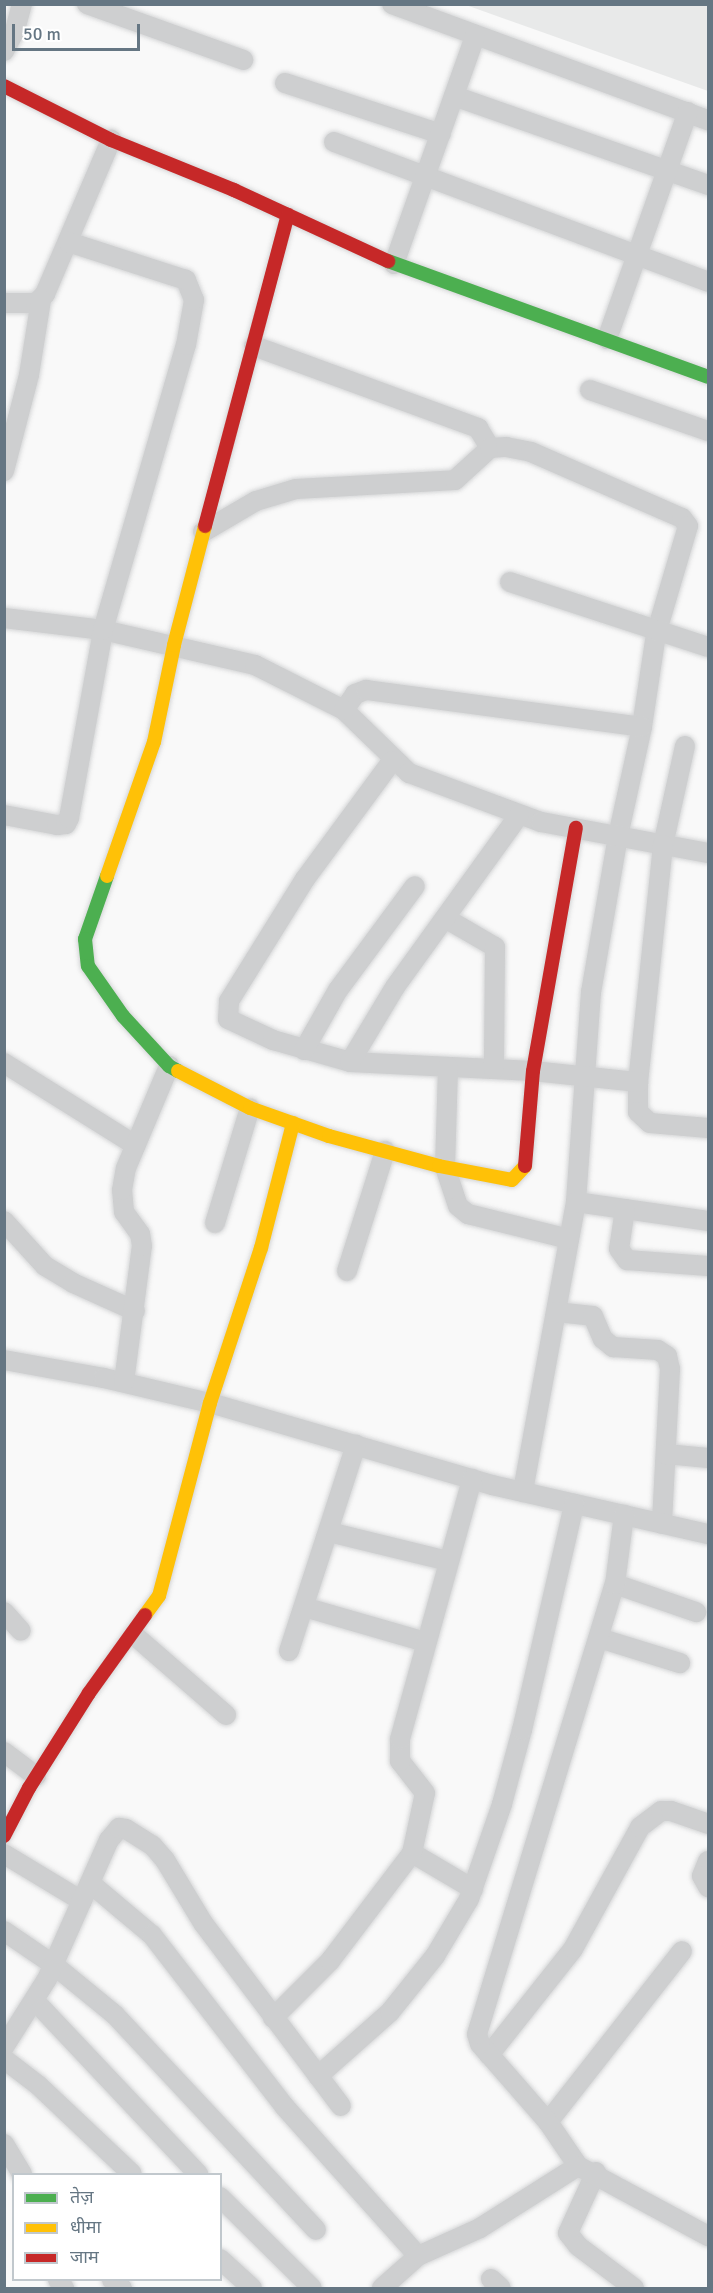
<!DOCTYPE html>
<html>
<head>
<meta charset="utf-8">
<style>
	body { margin:0 }
	#map { position:relative; width:713px; height:2293px; overflow:hidden; background:#f9f9f9; font-family:Signika,"Noto Sans Devanagari",sans-serif }
	div>[style] { position:absolute }
	[style*='--x'] { left:calc(var(--x)*1px); top:calc(var(--y)*1px); width:calc(var(--w)*1px); rotate:calc(var(--a)*1deg) }
	.built>* { inset:0; background:#e8e9e9 }
	.roads { filter:drop-shadow(0 0 2px #d5d6d7) drop-shadow(0 0 2px #d5d6d7) }
	.street>* { height:20px; margin:-10px; padding:0 10px; transform-origin:10px; border-radius:10px; background:#cecfd0 }
	.fast>* { height:14px; margin:-7px; padding:0 7px; transform-origin:7px; border-radius:7px; background:#4caf50 }
	.slow>* { height:14px; margin:-7px; padding:0 7px; transform-origin:7px; border-radius:7px; background:#ffc107 }
	.jam>* { height:14px; margin:-7px; padding:0 7px; transform-origin:7px; border-radius:7px; background:#c62828 }
	span { translate:-50% -50%; white-space:nowrap; text-align:center; line-height:1.15; -webkit-text-stroke:6px #fff; paint-order:stroke }
	.frame { position:absolute; inset:0; border:6px solid #657683; pointer-events:none }
	.legend { position:absolute; left:12px; top:2173px; width:210px; height:108px; box-sizing:border-box; background:#fff; border:2px solid #c1c8cd; margin:0; padding:8px 10px; list-style:none; font-size:18px; color:#657683 }
	.legend li { display:flex; align-items:center; gap:12px; height:30px }
	.legend b { width:30px; border:2px solid #c1c8cd }
	.scale { position:absolute; left:12px; top:24px; width:128px; height:27px; box-sizing:border-box; border:3px solid #657683; border-top:0; padding-left:8px; font-size:18px; line-height:21px; white-space:nowrap; color:#657683; -webkit-text-stroke:4px #fff; paint-order:stroke }
</style>
</head>
<body>
<div id="map">
	<div class="built">
		<i style="clip-path:polygon(466px 5px,708px 5px,708px 91px)"></i>
	</div>
	<div class="roads">
		<div class="street">
			<i style="--x:87;--y:4;--w:166;--a:19.7"></i>
			<i style="--x:392;--y:4;--w:337;--a:20.2"></i>
			<i style="--x:4;--y:51;--w:24;--a:-62"></i>
			<i style="--x:15;--y:30;--w:27;--a:-75"></i>
			<i style="--x:285;--y:83;--w:164;--a:18.1"></i>
			<i style="--x:454;--y:96;--w:269;--a:19.3"></i>
			<i style="--x:334;--y:142;--w:399;--a:20.5"></i>
			<i style="--x:394;--y:264;--w:241;--a:-70.4"></i>
			<i style="--x:4;--y:303;--w:32;--a:0"></i>
			<i style="--x:36;--y:303;--w:13;--a:-45"></i>
			<i style="--x:45;--y:294;--w:168;--a:-66.8"></i>
			<i style="--x:607;--y:339;--w:241;--a:-70.4"></i>
			<i style="--x:254;--y:346;--w:239;--a:20.1"></i>
			<i style="--x:478;--y:428;--w:23;--a:59"></i>
			<i style="--x:590;--y:390;--w:125;--a:19.2"></i>
			<i style="--x:4;--y:471;--w:99;--a:-75.4"></i>
			<i style="--x:29;--y:375;--w:76;--a:-80.9"></i>
			<i style="--x:203;--y:532;--w:61;--a:-30.3"></i>
			<i style="--x:256;--y:501;--w:42;--a:-16.7"></i>
			<i style="--x:296;--y:489;--w:159;--a:-3.2"></i>
			<i style="--x:455;--y:480;--w:47;--a:-42.4"></i>
			<i style="--x:490;--y:448;--w:16;--a:-4"></i>
			<i style="--x:506;--y:447;--w:25;--a:11"></i>
			<i style="--x:531;--y:452;--w:165;--a:23.6"></i>
			<i style="--x:682;--y:518;--w:10;--a:53"></i>
			<i style="--x:688;--y:526;--w:113;--a:106.5"></i>
			<i style="--x:656;--y:634;--w:94;--a:98.6"></i>
			<i style="--x:642;--y:727;--w:112;--a:102.4"></i>
			<i style="--x:618;--y:836;--w:158;--a:99.8"></i>
			<i style="--x:591;--y:992;--w:211;--a:94.1"></i>
			<i style="--x:576;--y:1202;--w:295;--a:100.4"></i>
			<i style="--x:510;--y:582;--w:208;--a:18.2"></i>
			<i style="--x:4;--y:618;--w:100;--a:6.9"></i>
			<i style="--x:103;--y:630;--w:156;--a:13"></i>
			<i style="--x:255;--y:665;--w:100;--a:26.8"></i>
			<i style="--x:344;--y:710;--w:91;--a:44.1"></i>
			<i style="--x:409;--y:773;--w:141;--a:20.4"></i>
			<i style="--x:541;--y:822;--w:170;--a:10.5"></i>
			<i style="--x:344;--y:710;--w:19;--a:-55"></i>
			<i style="--x:355;--y:694;--w:12;--a:-20"></i>
			<i style="--x:366;--y:690;--w:278;--a:7.6"></i>
			<i style="--x:685;--y:746;--w:101;--a:102.5"></i>
			<i style="--x:663;--y:845;--w:238;--a:96"></i>
			<i style="--x:638;--y:1082;--w:30;--a:90"></i>
			<i style="--x:638;--y:1112;--w:16;--a:43"></i>
			<i style="--x:650;--y:1123;--w:58;--a:4.9"></i>
			<i style="--x:392;--y:761;--w:147;--a:126.4"></i>
			<i style="--x:305;--y:879;--w:144;--a:121.9"></i>
			<i style="--x:229;--y:1001;--w:18;--a:93"></i>
			<i style="--x:228;--y:1019;--w:50;--a:25"></i>
			<i style="--x:273;--y:1040;--w:80;--a:15.9"></i>
			<i style="--x:350;--y:1062;--w:183;--a:2.8"></i>
			<i style="--x:533;--y:1071;--w:106;--a:6"></i>
			<i style="--x:4;--y:815;--w:54;--a:10.7"></i>
			<i style="--x:57;--y:825;--w:9;--a:-6"></i>
			<i style="--x:66;--y:824;--w:7;--a:-63"></i>
			<i style="--x:69;--y:818;--w:191;--a:-79.7"></i>
			<i style="--x:103;--y:630;--w:297;--a:-73.8"></i>
			<i style="--x:186;--y:345;--w:46;--a:-79.9"></i>
			<i style="--x:194;--y:300;--w:22;--a:-112"></i>
			<i style="--x:186;--y:280;--w:124;--a:-162.1"></i>
			<i style="--x:445;--y:918;--w:58;--a:30.1"></i>
			<i style="--x:495;--y:947;--w:122;--a:90.5"></i>
			<i style="--x:304;--y:1050;--w:69;--a:-60.5"></i>
			<i style="--x:338;--y:990;--w:129;--a:-53.5"></i>
			<i style="--x:350;--y:1062;--w:87;--a:-59"></i>
			<i style="--x:395;--y:987;--w:212;--a:-54.2"></i>
			<i style="--x:4;--y:1063;--w:155;--a:32"></i>
			<i style="--x:448;--y:1067;--w:100;--a:91.7"></i>
			<i style="--x:445;--y:1167;--w:41;--a:71.6"></i>
			<i style="--x:458;--y:1206;--w:13;--a:39"></i>
			<i style="--x:468;--y:1214;--w:104;--a:13.9"></i>
			<i style="--x:576;--y:1202;--w:133;--a:8.2"></i>
			<i style="--x:625;--y:1209;--w:40;--a:98.5"></i>
			<i style="--x:619;--y:1249;--w:14;--a:54"></i>
			<i style="--x:627;--y:1260;--w:81;--a:4.2"></i>
			<i style="--x:4;--y:1221;--w:61;--a:47.7"></i>
			<i style="--x:45;--y:1266;--w:33;--a:31"></i>
			<i style="--x:73;--y:1283;--w:68;--a:24.3"></i>
			<i style="--x:215;--y:1223;--w:120;--a:-73.1"></i>
			<i style="--x:347;--y:1271;--w:126;--a:-72.4"></i>
			<i style="--x:556;--y:1312;--w:37;--a:6"></i>
			<i style="--x:593;--y:1316;--w:25;--a:67"></i>
			<i style="--x:603;--y:1339;--w:13;--a:39"></i>
			<i style="--x:613;--y:1347;--w:45;--a:3.8"></i>
			<i style="--x:658;--y:1350;--w:11;--a:34"></i>
			<i style="--x:667;--y:1356;--w:13;--a:77"></i>
			<i style="--x:670;--y:1369;--w:155;--a:93"></i>
			<i style="--x:4;--y:1360;--w:102;--a:10.2"></i>
			<i style="--x:104;--y:1378;--w:109;--a:13.3"></i>
			<i style="--x:210;--y:1403;--w:294;--a:16.2"></i>
			<i style="--x:492;--y:1485;--w:221;--a:12.8"></i>
			<i style="--x:124;--y:1382;--w:137;--a:-82.5"></i>
			<i style="--x:142;--y:1246;--w:12;--a:-99"></i>
			<i style="--x:140;--y:1234;--w:27;--a:-126"></i>
			<i style="--x:124;--y:1212;--w:22;--a:-95"></i>
			<i style="--x:122;--y:1190;--w:22;--a:-80"></i>
			<i style="--x:126;--y:1168;--w:111;--a:-67.1"></i>
			<i style="--x:666;--y:1454;--w:42;--a:5.4"></i>
			<i style="--x:329;--y:1532;--w:122;--a:13.7"></i>
			<i style="--x:615;--y:1584;--w:86;--a:19.1"></i>
			<i style="--x:304;--y:1607;--w:126;--a:16.1"></i>
			<i style="--x:4;--y:1612;--w:25;--a:48"></i>
			<i style="--x:134;--y:1635;--w:122;--a:41"></i>
			<i style="--x:599;--y:1638;--w:85;--a:17.2"></i>
			<i style="--x:289;--y:1651;--w:217;--a:-72"></i>
			<i style="--x:4;--y:1752;--w:40;--a:37"></i>
			<i style="--x:412;--y:1853;--w:71;--a:30.5"></i>
			<i style="--x:4;--y:1854;--w:91;--a:31.1"></i>
			<i style="--x:708;--y:1861;--w:16;--a:112"></i>
			<i style="--x:702;--y:1876;--w:13;--a:61"></i>
			<i style="--x:90;--y:1883;--w:81;--a:40"></i>
			<i style="--x:152;--y:1935;--w:216;--a:52.3"></i>
			<i style="--x:284;--y:2106;--w:201;--a:48.2"></i>
			<i style="--x:4;--y:1931;--w:60;--a:34.2"></i>
			<i style="--x:54;--y:1965;--w:79;--a:39.3"></i>
			<i style="--x:115;--y:2015;--w:294;--a:46.9"></i>
			<i style="--x:35;--y:2001;--w:238;--a:46.7"></i>
			<i style="--x:273;--y:2018;--w:81;--a:-45"></i>
			<i style="--x:330;--y:1961;--w:136;--a:-52.8"></i>
			<i style="--x:412;--y:1853;--w:61;--a:-77.8"></i>
			<i style="--x:425;--y:1793;--w:41;--a:-128"></i>
			<i style="--x:400;--y:1761;--w:22;--a:-90"></i>
			<i style="--x:400;--y:1739;--w:270;--a:-74.5"></i>
			<i style="--x:4;--y:2047;--w:80;--a:-57.7"></i>
			<i style="--x:47;--y:1979;--w:152;--a:-66"></i>
			<i style="--x:109;--y:1840;--w:16;--a:-50"></i>
			<i style="--x:119;--y:1828;--w:7;--a:8"></i>
			<i style="--x:126;--y:1829;--w:31;--a:32"></i>
			<i style="--x:152;--y:1845;--w:20;--a:49"></i>
			<i style="--x:165;--y:1860;--w:74;--a:58.9"></i>
			<i style="--x:203;--y:1923;--w:229;--a:53"></i>
			<i style="--x:489;--y:2055;--w:135;--a:-51.6"></i>
			<i style="--x:573;--y:1949;--w:139;--a:-61.2"></i>
			<i style="--x:640;--y:1827;--w:26;--a:-37"></i>
			<i style="--x:661;--y:1811;--w:10;--a:0"></i>
			<i style="--x:671;--y:1811;--w:39;--a:19"></i>
			<i style="--x:4;--y:2059;--w:43;--a:37.4"></i>
			<i style="--x:38;--y:2085;--w:129;--a:43.4"></i>
			<i style="--x:318;--y:2076;--w:96;--a:-41.6"></i>
			<i style="--x:390;--y:2012;--w:72;--a:-51.2"></i>
			<i style="--x:435;--y:1956;--w:66;--a:-59.2"></i>
			<i style="--x:469;--y:1899;--w:101;--a:-70.8"></i>
			<i style="--x:502;--y:1804;--w:77;--a:-74.9"></i>
			<i style="--x:522;--y:1730;--w:232;--a:-77"></i>
			<i style="--x:548;--y:2122;--w:217;--a:-51.9"></i>
			<i style="--x:4;--y:2144;--w:35;--a:59"></i>
			<i style="--x:578;--y:2166;--w:53;--a:-124.3"></i>
			<i style="--x:548;--y:2122;--w:103;--a:-131.1"></i>
			<i style="--x:480;--y:2044;--w:10;--a:-107"></i>
			<i style="--x:477;--y:2034;--w:471;--a:-73"></i>
			<i style="--x:615;--y:1584;--w:70;--a:-82.6"></i>
			<i style="--x:596;--y:2172;--w:67;--a:114.7"></i>
			<i style="--x:568;--y:2233;--w:16;--a:52"></i>
			<i style="--x:578;--y:2246;--w:70;--a:36.9"></i>
			<i style="--x:220;--y:2197;--w:129;--a:44.7"></i>
			<i style="--x:220;--y:2259;--w:43;--a:42.2"></i>
			<i style="--x:491;--y:2279;--w:13;--a:42"></i>
			<i style="--x:58;--y:2280;--w:10;--a:53"></i>
			<i style="--x:112;--y:2280;--w:13;--a:39"></i>
			<i style="--x:382;--y:2288;--w:48;--a:-41.6"></i>
			<i style="--x:418;--y:2256;--w:68;--a:-24.3"></i>
			<i style="--x:480;--y:2228;--w:116;--a:-32.3"></i>
			<i style="--x:578;--y:2166;--w:148;--a:28.3"></i>
		</div>
		<div class="fast">
			<i style="--x:388;--y:261;--w:340;--a:19.9"></i>
			<i style="--x:107;--y:876;--w:67;--a:109.2"></i>
			<i style="--x:85;--y:939;--w:27;--a:84"></i>
			<i style="--x:88;--y:966;--w:61;--a:55"></i>
			<i style="--x:123;--y:1016;--w:68;--a:47.4"></i>
			<i style="--x:169;--y:1066;--w:10;--a:29"></i>
		</div>
		<div class="slow">
			<i style="--x:107;--y:876;--w:142;--a:-70.7"></i>
			<i style="--x:154;--y:742;--w:99;--a:-78.3"></i>
			<i style="--x:174;--y:645;--w:123;--a:-75.4"></i>
			<i style="--x:178;--y:1071;--w:81;--a:27.2"></i>
			<i style="--x:250;--y:1108;--w:84;--a:19.5"></i>
			<i style="--x:329;--y:1136;--w:114;--a:15.3"></i>
			<i style="--x:439;--y:1166;--w:74;--a:10.9"></i>
			<i style="--x:512;--y:1180;--w:19;--a:-47"></i>
			<i style="--x:145;--y:1615;--w:24;--a:-54"></i>
			<i style="--x:159;--y:1596;--w:200;--a:-75.2"></i>
			<i style="--x:210;--y:1403;--w:163;--a:-71.8"></i>
			<i style="--x:261;--y:1248;--w:129;--a:-75.6"></i>
		</div>
		<div class="jam">
			<i style="--x:4;--y:86;--w:120;--a:26.8"></i>
			<i style="--x:111;--y:140;--w:133;--a:22.1"></i>
			<i style="--x:234;--y:190;--w:170;--a:24.8"></i>
			<i style="--x:205;--y:526;--w:322;--a:-75.1"></i>
			<i style="--x:525;--y:1166;--w:95;--a:-85.2"></i>
			<i style="--x:533;--y:1071;--w:247;--a:-80"></i>
			<i style="--x:4;--y:1836;--w:54;--a:-62.5"></i>
			<i style="--x:29;--y:1788;--w:112;--a:-57.7"></i>
			<i style="--x:89;--y:1693;--w:96;--a:-54.3"></i>
		</div>
	</div>
	<div class="frame"></div>
	<ul class="legend">
	<li><b style="height:8px;background:#4caf50"></b>तेज़</li>
	<li><b style="height:8px;background:#ffc107"></b>धीमा</li>
	<li><b style="height:8px;background:#c62828"></b>जाम</li>
	</ul>
	<div class="scale">50 m</div>
</div>
</body>
</html>
